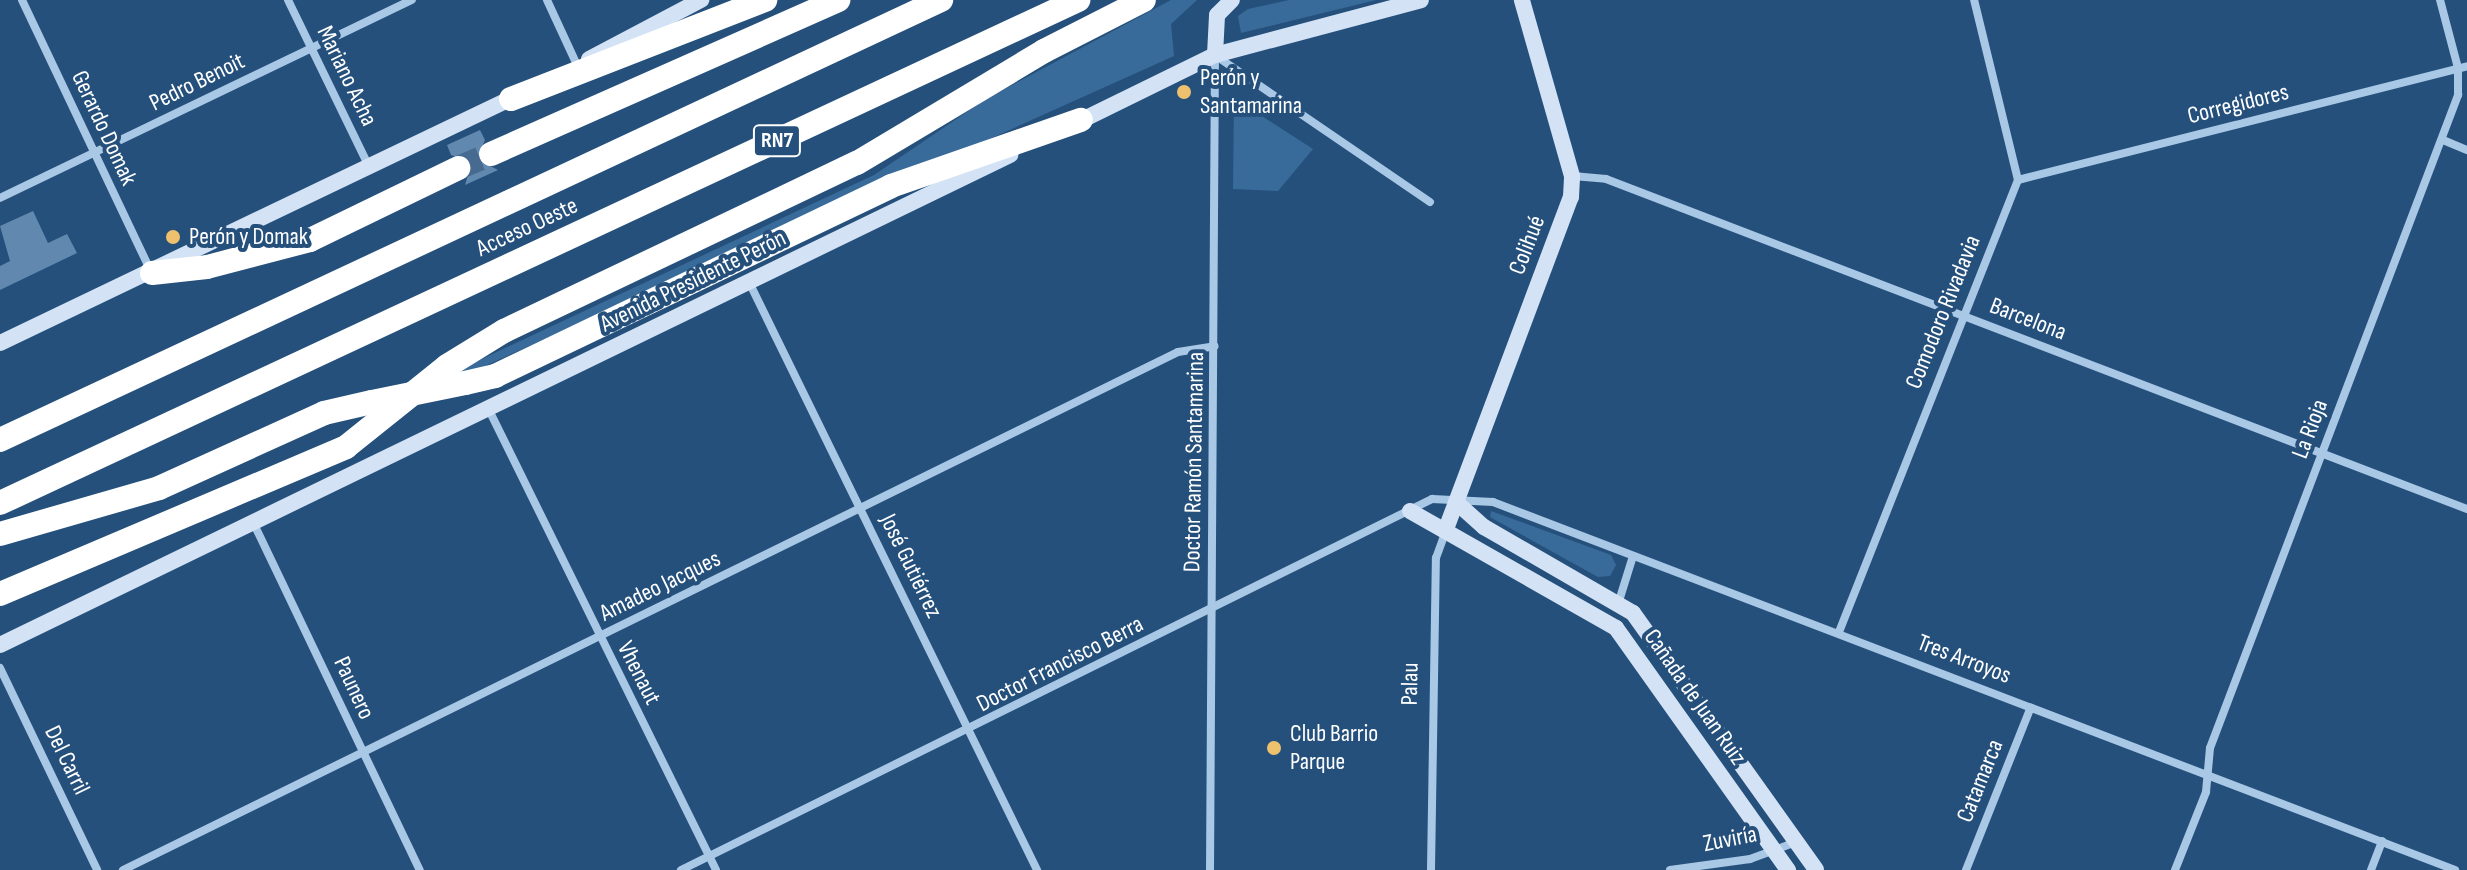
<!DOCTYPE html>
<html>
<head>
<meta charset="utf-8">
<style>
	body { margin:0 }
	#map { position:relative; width:2467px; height:870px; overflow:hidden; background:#25507c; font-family:"Sofia Sans Condensed",sans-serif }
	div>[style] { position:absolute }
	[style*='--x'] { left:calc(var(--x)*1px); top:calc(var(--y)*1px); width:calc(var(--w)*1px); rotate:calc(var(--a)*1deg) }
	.green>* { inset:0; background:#386b9a }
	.building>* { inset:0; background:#6189af }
	.highway-tunnel>* { height:24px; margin-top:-12px; transform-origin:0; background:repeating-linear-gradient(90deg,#466a90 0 24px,transparent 0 36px) }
	.street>* { height:8px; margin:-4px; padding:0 4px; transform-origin:4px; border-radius:4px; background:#a9c8e5 }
	.secondary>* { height:16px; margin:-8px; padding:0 8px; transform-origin:8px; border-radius:8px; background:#d3e3f5 }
	.highway>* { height:24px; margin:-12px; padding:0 12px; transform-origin:12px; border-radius:12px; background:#fff }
	.highway-bridge>* { height:24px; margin:-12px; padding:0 12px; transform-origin:12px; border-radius:12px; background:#fff }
	.dots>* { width:22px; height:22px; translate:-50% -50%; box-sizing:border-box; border:4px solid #25507c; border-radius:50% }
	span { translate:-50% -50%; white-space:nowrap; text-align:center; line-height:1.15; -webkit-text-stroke:8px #25507c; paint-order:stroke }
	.shield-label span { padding:2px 6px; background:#25507c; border:2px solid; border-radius:6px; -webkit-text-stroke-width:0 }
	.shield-label { font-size:22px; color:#fff; font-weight:700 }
	.street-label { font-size:24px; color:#fff }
	.poi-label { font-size:24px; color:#fff }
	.left { translate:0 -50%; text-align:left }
</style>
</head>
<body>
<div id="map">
	<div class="green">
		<i style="clip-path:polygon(1171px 0,1197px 0,1171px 24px,1174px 56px,447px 383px,450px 374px,874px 175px,986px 99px)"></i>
		<i style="clip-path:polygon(1289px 0,1376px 0,1241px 33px,1238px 16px,1248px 9px)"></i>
		<i style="clip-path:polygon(1234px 98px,1313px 149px,1278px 191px,1233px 189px)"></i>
		<i style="clip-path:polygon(1491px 511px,1611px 555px,1616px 565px,1610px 576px,1598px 577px,1490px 517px)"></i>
	</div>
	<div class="building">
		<i style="clip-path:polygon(480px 130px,485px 140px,477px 159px,498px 170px,465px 185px,472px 162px,451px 155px,447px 145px)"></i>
		<i style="clip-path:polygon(33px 211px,48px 243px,67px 234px,77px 253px,0 290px,0 266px,10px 261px,0 226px)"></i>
	</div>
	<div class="highway-tunnel">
		<i style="--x:458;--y:168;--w:36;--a:-23"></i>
	</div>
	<div class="street">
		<i style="--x:22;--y:0;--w:301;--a:64.6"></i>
		<i style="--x:288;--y:0;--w:188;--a:64.1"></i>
		<i style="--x:547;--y:0;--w:72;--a:65.2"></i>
		<i style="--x:1216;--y:56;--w:259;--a:34.3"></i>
		<i style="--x:2443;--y:140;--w:26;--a:23"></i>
		<i style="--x:1573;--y:176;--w:33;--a:5"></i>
		<i style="--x:1606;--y:179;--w:922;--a:20.97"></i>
		<i style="--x:2018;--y:180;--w:463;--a:-14.2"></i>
		<i style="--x:0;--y:198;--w:457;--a:-25.7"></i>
		<i style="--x:749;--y:282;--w:655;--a:63.9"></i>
		<i style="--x:488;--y:408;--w:515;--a:63.73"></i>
		<i style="--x:253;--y:522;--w:386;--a:64.4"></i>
		<i style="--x:1619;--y:601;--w:47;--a:-72.7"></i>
		<i style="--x:1839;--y:632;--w:486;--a:-68.4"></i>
		<i style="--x:2018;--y:180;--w:185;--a:-103.7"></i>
		<i style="--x:0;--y:668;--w:224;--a:64.3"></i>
		<i style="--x:123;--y:870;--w:1175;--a:-26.15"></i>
		<i style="--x:1178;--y:352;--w:37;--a:-9"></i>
		<i style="--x:681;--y:870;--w:838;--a:-26.29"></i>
		<i style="--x:1432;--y:499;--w:61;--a:2.8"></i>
		<i style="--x:1493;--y:502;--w:1030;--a:20.93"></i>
		<i style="--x:1210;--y:870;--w:815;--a:-89.65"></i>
		<i style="--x:1431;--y:870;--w:312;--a:-89.1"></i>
		<i style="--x:1436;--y:558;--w:30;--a:-70"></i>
		<i style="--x:1670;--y:870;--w:81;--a:-7.8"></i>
		<i style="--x:1750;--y:859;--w:49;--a:-20.3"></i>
		<i style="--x:1966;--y:870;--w:175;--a:-68.3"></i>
		<i style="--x:2175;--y:870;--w:84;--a:-68.3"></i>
		<i style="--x:2206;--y:792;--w:44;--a:-84.8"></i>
		<i style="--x:2210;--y:748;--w:699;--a:-69.2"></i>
		<i style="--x:2458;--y:95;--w:27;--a:-90"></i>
		<i style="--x:2458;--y:68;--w:70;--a:-104.8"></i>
		<i style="--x:2371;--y:870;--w:31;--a:-69"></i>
	</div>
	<div class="secondary">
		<i style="--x:1215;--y:55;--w:40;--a:-87.1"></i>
		<i style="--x:1217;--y:15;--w:21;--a:-45"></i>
		<i style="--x:589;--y:59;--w:127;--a:-27.8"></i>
		<i style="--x:1074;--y:124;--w:157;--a:-26.1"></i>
		<i style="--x:1215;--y:55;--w:213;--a:-14.9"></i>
		<i style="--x:0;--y:343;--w:574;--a:-25.58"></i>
		<i style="--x:1456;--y:502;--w:38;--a:42"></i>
		<i style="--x:1484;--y:527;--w:172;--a:30"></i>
		<i style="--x:1633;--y:613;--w:315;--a:54.5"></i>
		<i style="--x:1410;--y:511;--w:237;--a:29.6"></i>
		<i style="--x:1616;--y:628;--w:297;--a:54.6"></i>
		<i style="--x:1446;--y:529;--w:355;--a:-69.4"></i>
		<i style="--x:1571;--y:197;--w:21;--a:-87"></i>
		<i style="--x:1572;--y:176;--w:183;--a:-105.9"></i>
		<i style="--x:0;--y:645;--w:1123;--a:-25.88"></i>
	</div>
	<div class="highway">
		<i style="--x:511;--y:99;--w:273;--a:-21.3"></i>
		<i style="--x:491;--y:154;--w:380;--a:-23.9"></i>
		<i style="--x:152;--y:273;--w:55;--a:-6.2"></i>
		<i style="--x:207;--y:267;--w:106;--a:-14.7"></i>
		<i style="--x:310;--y:240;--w:165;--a:-25.9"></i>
		<i style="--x:465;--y:383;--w:31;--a:-13"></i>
		<i style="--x:495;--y:376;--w:439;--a:-25.6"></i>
		<i style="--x:891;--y:186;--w:201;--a:-19.2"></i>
		<i style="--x:0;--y:440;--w:1039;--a:-25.06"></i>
		<i style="--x:0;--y:503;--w:1190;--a:-25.01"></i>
		<i style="--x:0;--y:534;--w:166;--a:-16.1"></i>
		<i style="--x:159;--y:488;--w:181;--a:-24.4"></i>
		<i style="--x:324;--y:413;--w:49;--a:-12.9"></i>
		<i style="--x:0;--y:594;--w:376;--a:-23"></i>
		<i style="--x:346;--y:447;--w:129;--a:-38.7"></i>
		<i style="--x:447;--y:366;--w:67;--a:-31.6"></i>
		<i style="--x:504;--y:331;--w:391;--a:-25.5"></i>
		<i style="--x:857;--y:163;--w:218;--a:-30.9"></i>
		<i style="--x:1044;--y:51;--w:112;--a:-27"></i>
	</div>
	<div class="highway-bridge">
		<i style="--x:372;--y:402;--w:95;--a:-11.5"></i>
	</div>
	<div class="dots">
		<i style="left:1184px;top:92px;background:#eec16e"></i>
		<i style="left:173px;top:237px;background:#eec16e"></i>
		<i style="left:1274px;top:748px;background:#eec16e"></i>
	</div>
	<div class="shield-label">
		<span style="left:777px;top:141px">RN7</span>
	</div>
	<div class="street-label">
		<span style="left:347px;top:76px;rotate:64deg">Mariano Acha</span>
		<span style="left:197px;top:82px;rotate:-26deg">Pedro Benoit</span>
		<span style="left:2238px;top:104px;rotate:-14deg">Corregidores</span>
		<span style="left:104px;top:128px;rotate:65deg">Gerardo Domak</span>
		<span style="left:527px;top:227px;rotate:-25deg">Acceso Oeste</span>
		<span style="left:1527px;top:245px;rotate:-69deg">Colihué</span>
		<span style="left:693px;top:281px;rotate:-26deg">Avenida Presidente Perón</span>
		<span style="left:1943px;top:312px;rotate:-68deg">Comodoro Rivadavia</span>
		<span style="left:2028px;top:319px;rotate:21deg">Barcelona</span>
		<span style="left:2310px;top:429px;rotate:-69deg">La Rioja</span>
		<span style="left:1194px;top:462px;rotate:-89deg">Doctor Ramón Santamarina</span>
		<span style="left:911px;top:566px;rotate:64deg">José Gutiérrez</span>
		<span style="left:660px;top:586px;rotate:-26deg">Amadeo Jacques</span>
		<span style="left:1964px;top:659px;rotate:21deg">Tres Arroyos</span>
		<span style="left:1060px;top:664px;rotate:-27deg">Doctor Francisco Berra</span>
		<span style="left:639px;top:673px;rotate:63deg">Vhenaut</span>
		<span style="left:1410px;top:684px;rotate:-89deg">Palau</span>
		<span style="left:354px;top:688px;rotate:65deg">Paunero</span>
		<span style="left:1695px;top:697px;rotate:55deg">Cañada de Juan Ruiz</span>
		<span style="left:67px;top:760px;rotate:64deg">Del Carril</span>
		<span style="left:1980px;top:781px;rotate:-68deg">Catamarca</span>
		<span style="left:1730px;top:839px;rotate:-11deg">Zuviría</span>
	</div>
	<div class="poi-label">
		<span class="left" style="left:1200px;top:92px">Perón y<br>Santamarina</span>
		<span class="left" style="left:189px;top:237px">Perón y Domak</span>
		<span class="left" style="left:1290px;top:748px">Club Barrio<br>Parque</span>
	</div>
</div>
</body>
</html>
